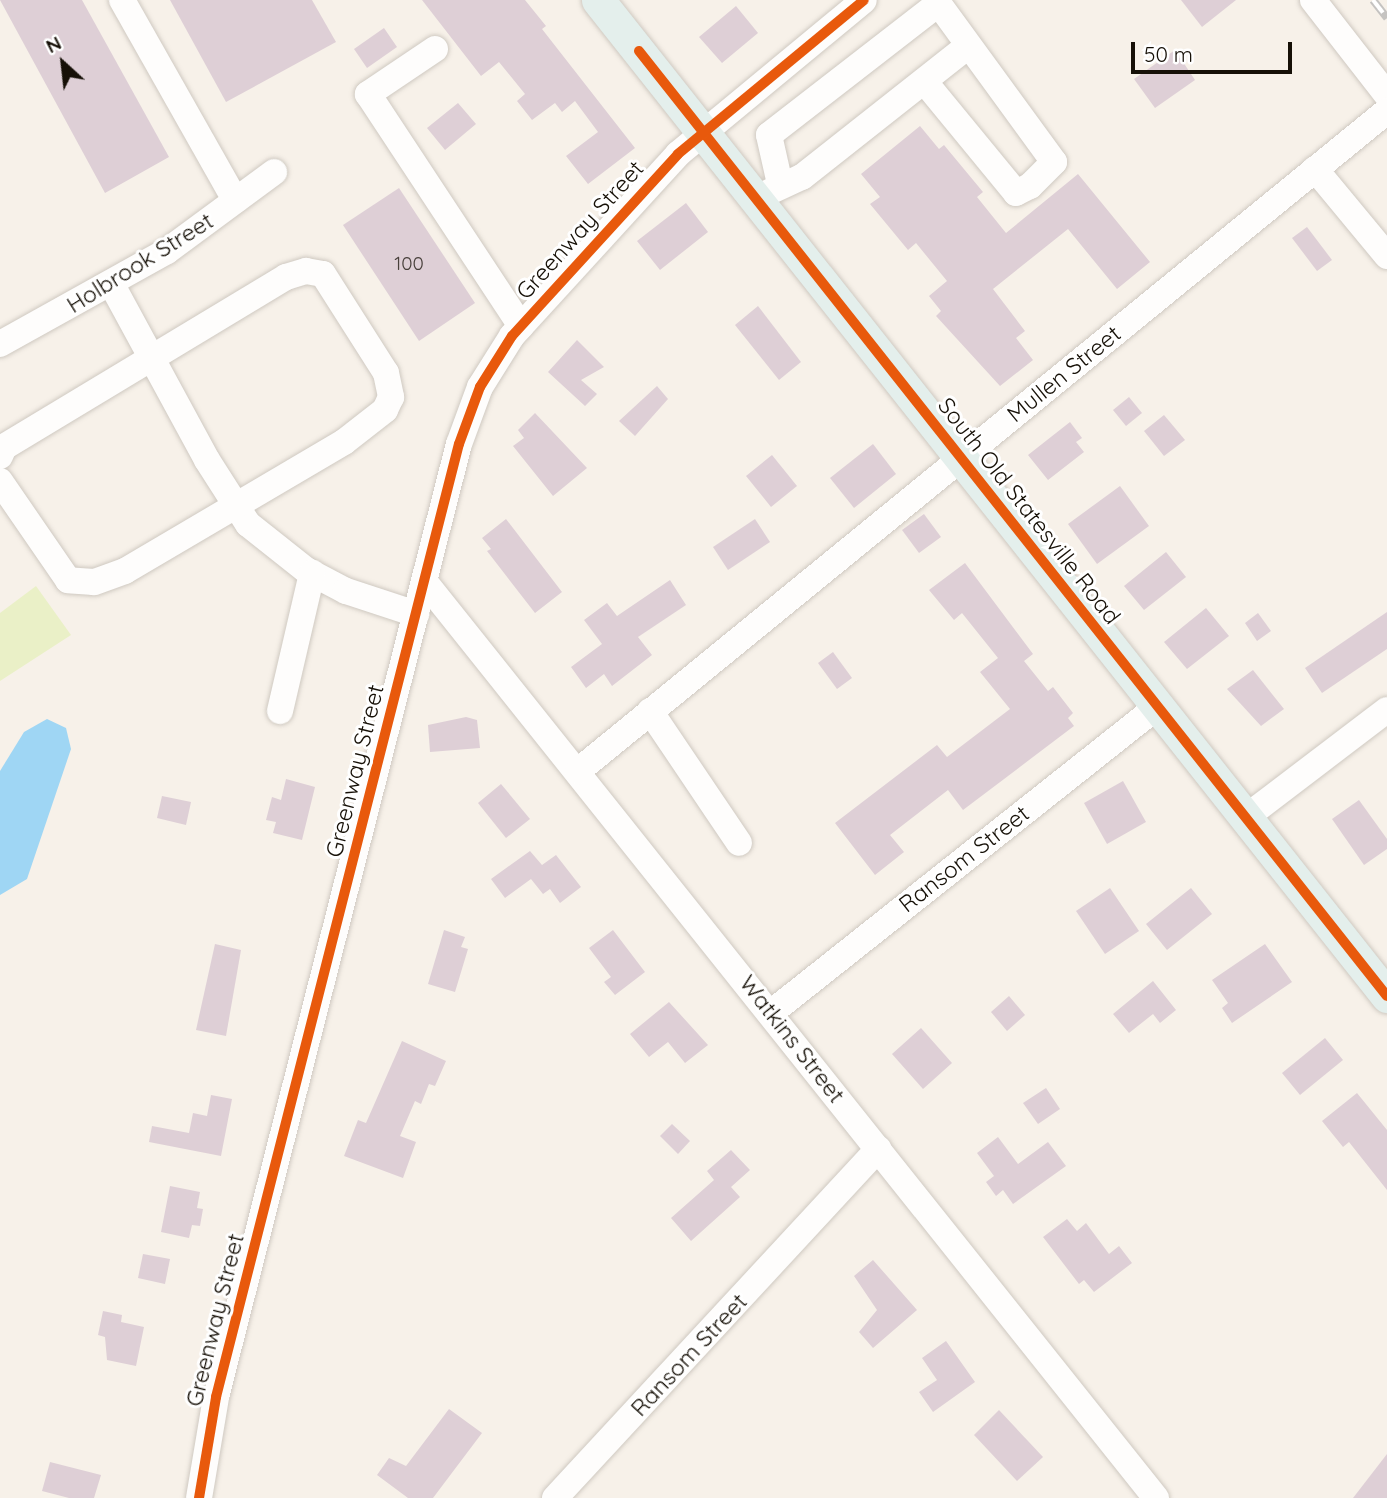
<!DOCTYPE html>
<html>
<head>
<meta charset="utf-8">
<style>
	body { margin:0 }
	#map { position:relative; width:1387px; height:1498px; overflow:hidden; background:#f7f1e9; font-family:Quicksand,sans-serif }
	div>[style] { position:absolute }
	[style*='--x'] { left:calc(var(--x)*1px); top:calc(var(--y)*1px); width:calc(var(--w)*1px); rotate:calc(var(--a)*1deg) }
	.green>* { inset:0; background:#eaf0c7 }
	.water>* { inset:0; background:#9fd6f4 }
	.building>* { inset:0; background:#decfd6 }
	.roads { filter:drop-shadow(0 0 2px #cfc9c1) drop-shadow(0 0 2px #cfc9c1) }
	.minor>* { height:26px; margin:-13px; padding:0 13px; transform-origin:13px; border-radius:13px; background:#fefdfc }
	.major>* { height:33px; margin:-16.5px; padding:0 16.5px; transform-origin:16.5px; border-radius:16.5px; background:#e4efec }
	.rail>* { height:8px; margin-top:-4px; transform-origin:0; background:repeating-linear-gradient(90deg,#fff 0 16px,#c5c3c1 0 32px); box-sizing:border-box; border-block:2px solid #c5c3c1 }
	.cycleway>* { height:10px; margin:-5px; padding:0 5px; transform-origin:5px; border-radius:5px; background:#e8590c }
	span { translate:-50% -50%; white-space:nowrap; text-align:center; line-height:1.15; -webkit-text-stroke:6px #fff; paint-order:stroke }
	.number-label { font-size:19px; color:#48403b }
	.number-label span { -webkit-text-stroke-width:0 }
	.street-label { font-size:23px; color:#161007 }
	.north { position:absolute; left:28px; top:28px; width:70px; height:70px; -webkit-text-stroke:5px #fff; paint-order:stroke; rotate:333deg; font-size:19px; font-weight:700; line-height:28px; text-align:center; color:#161007 }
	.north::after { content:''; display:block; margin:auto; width:24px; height:32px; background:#161007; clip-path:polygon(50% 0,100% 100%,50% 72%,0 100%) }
	.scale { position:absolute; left:1131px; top:42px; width:161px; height:32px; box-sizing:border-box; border:4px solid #161007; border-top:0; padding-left:9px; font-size:21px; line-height:24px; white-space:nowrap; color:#161007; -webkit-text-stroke:5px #fff; paint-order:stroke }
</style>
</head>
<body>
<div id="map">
	<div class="green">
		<i style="clip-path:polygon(36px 586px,71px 635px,0 681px,0 613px)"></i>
	</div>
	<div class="water">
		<i style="clip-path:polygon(47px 719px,66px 728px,71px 749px,27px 879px,0 895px,0 771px,24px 732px)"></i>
	</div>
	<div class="building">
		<i style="clip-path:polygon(0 0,82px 0,169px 157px,105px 193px)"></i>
		<i style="clip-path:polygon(170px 0,312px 0,336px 42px,226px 102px)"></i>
		<i style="clip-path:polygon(422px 0,525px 0,546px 26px,542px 29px,635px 148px,588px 184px,566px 156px,598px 132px,575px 101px,562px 112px,555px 103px,532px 120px,517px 101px,525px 94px,499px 62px,481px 76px)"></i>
		<i style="clip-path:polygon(1181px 0,1236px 0,1202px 27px)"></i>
		<i style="clip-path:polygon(736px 6px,758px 33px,722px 63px,699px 37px)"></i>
		<i style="clip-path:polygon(384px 28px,397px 47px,367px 68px,354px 49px)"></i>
		<i style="clip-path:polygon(1175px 50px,1195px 80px,1155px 108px,1134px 79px)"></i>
		<i style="clip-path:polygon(458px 103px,476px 124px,445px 150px,427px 128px)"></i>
		<i style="clip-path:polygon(920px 126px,939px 149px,944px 145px,983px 192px,977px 197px,1006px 233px,1078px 174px,1150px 262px,1117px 289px,1068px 229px,993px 289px,1025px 331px,1016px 338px,1033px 360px,1000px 386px,936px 316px,941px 311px,929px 296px,947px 281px,916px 243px,908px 250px,870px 204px,880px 197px,861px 174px)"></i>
		<i style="clip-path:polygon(399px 188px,475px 303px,419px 341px,343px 225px)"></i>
		<i style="clip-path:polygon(686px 203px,708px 232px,660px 270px,637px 241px)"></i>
		<i style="clip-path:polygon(1307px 227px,1332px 260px,1317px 271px,1292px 238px)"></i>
		<i style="clip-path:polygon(758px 306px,801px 362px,779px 380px,735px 325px)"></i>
		<i style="clip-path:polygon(577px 340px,604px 367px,581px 380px,597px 394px,585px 406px,548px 372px)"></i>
		<i style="clip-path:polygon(657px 386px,668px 399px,635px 436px,619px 421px)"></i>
		<i style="clip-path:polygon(1129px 397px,1142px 413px,1126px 426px,1113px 410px)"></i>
		<i style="clip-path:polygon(535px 413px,587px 468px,553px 496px,513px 446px,524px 438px,518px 430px)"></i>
		<i style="clip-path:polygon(1164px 415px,1185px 440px,1164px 456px,1144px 431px)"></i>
		<i style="clip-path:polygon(1070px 422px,1082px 438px,1076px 442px,1084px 452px,1048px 480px,1028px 455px)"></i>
		<i style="clip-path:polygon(873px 444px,896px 474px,854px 508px,830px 478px)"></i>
		<i style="clip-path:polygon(772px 455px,797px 486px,771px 507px,746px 476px)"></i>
		<i style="clip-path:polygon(1120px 486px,1149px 526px,1097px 564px,1068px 524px)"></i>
		<i style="clip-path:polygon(924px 514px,941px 537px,919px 553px,902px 530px)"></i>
		<i style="clip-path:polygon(506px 519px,562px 592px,535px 613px,487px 551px,491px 549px,482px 538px)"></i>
		<i style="clip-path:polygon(755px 519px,770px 542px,728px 570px,713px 547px)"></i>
		<i style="clip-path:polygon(1166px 552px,1186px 577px,1144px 610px,1124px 586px)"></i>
		<i style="clip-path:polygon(965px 563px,1033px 654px,1024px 661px,1048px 691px,1053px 687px,1073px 713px,1068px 718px,1074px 726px,963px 810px,948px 790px,890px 835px,904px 852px,875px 875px,835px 823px,937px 745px,947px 757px,1010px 709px,980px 672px,998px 658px,962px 613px,954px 620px,929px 590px)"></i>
		<i style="clip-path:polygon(670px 580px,686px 605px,638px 637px,652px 655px,612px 686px,604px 674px,586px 688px,571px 667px,602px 644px,584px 620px,607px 603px,617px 616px)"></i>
		<i style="clip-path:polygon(1206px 608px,1229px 636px,1187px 669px,1164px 642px)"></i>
		<i style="clip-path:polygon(1387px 612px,1387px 649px,1322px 693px,1305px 668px)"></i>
		<i style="clip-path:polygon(1258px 613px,1271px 631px,1257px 641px,1245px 623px)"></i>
		<i style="clip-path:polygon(833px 652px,852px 678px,837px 689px,818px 663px)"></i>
		<i style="clip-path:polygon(1253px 670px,1284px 709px,1261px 726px,1227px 689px)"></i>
		<i style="clip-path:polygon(466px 717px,477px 720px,480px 748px,430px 752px,428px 725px)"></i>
		<i style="clip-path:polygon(286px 779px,315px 787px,302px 840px,273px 833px,276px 822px,266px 820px,272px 797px,281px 800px)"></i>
		<i style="clip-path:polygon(1123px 781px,1146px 822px,1107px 844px,1084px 803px)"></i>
		<i style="clip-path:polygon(501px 784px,530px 819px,506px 838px,478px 803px)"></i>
		<i style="clip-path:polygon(162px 796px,191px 802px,186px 825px,157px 818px)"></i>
		<i style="clip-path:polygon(1359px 800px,1387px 839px,1387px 849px,1364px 865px,1332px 819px)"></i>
		<i style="clip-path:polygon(530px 851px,542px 865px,556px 855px,581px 887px,560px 903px,550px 889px,543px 894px,531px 879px,505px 898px,491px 879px)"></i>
		<i style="clip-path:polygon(1110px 888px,1139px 931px,1105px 954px,1076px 911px)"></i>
		<i style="clip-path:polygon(1191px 888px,1212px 914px,1167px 950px,1146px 924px)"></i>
		<i style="clip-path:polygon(444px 930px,465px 937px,461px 947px,468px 949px,455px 992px,428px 984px)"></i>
		<i style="clip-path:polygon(613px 930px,645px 972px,615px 995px,604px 982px,611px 977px,589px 948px)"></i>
		<i style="clip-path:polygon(215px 944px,241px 950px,226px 1036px,196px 1030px)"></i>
		<i style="clip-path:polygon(1265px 944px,1292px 982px,1232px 1023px,1222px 1008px,1228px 1003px,1212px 980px)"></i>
		<i style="clip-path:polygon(1153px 981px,1176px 1010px,1160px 1023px,1153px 1014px,1129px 1033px,1113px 1014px)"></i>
		<i style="clip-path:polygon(1009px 996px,1025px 1015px,1007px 1031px,991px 1012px)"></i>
		<i style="clip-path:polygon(669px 1002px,708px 1045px,685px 1063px,668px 1042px,649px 1057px,630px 1034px)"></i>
		<i style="clip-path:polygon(921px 1028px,952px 1063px,923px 1089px,892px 1054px)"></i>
		<i style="clip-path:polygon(1325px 1038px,1343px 1060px,1300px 1095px,1282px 1073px)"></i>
		<i style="clip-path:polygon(402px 1041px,446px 1061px,435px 1086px,429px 1084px,421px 1104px,415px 1101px,400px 1136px,416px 1142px,403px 1178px,344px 1156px,358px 1120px,366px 1123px)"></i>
		<i style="clip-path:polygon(1046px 1088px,1060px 1109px,1038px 1124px,1023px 1103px)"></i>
		<i style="clip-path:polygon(1357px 1093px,1387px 1130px,1387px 1190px,1349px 1142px,1343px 1147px,1322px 1121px)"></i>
		<i style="clip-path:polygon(211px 1095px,232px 1099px,221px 1156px,149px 1142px,152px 1126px,189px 1133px,193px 1113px,207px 1116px)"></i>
		<i style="clip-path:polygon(672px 1124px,690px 1141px,678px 1154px,660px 1136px)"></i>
		<i style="clip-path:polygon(998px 1137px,1018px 1164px,1048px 1142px,1066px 1166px,1013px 1204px,1003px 1190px,996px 1196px,986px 1182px,994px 1176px,977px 1153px)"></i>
		<i style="clip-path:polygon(731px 1150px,750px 1170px,731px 1187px,740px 1197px,691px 1241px,671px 1218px,714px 1180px,707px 1171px)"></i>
		<i style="clip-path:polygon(170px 1186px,200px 1192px,197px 1208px,203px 1209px,200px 1226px,192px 1225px,189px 1238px,161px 1232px)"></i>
		<i style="clip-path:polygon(1067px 1219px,1077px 1231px,1086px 1223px,1109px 1254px,1119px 1246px,1132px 1263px,1094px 1292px,1084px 1280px,1079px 1284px,1043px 1237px)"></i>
		<i style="clip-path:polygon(143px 1254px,170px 1259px,165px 1284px,138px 1278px)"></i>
		<i style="clip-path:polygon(873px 1260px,917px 1310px,873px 1348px,859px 1332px,877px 1310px,854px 1276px)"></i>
		<i style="clip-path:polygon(103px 1311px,122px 1315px,121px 1322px,144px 1327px,136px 1366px,107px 1360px,105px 1337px,98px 1335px)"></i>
		<i style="clip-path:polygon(946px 1341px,975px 1382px,933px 1412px,919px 1392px,937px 1380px,922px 1358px)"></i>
		<i style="clip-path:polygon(449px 1409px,482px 1433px,433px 1498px,408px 1498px,377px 1475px,389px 1458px,406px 1466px)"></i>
		<i style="clip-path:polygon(999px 1410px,1043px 1457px,1017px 1481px,974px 1435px)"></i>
		<i style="clip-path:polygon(1387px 1454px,1387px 1498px,1353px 1498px)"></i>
		<i style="clip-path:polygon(50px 1462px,101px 1475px,94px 1498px,69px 1498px,42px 1491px)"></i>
	</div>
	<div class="roads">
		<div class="minor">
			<i style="--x:122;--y:0;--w:230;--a:60.5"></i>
			<i style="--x:1313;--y:0;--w:120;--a:52.1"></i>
			<i style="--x:435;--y:49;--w:81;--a:146.1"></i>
			<i style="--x:368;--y:94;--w:278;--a:56.6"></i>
			<i style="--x:924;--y:81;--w:145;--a:50.6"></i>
			<i style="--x:1016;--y:193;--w:16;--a:-27"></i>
			<i style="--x:1030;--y:186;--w:34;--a:-45"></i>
			<i style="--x:1054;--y:162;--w:200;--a:-126.1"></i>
			<i style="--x:1315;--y:169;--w:113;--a:50.4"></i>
			<i style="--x:780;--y:184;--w:50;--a:-102.7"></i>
			<i style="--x:769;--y:135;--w:215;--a:-37.8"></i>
			<i style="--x:767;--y:193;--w:38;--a:-25"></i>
			<i style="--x:802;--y:177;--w:211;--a:-38.3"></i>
			<i style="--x:112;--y:285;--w:199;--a:61.5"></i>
			<i style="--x:207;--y:460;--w:76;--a:57.4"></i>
			<i style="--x:248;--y:524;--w:74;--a:38.4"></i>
			<i style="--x:306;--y:570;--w:45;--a:27.7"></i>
			<i style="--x:346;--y:591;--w:74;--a:18.2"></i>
			<i style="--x:0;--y:344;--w:191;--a:-29.1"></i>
			<i style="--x:167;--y:251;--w:133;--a:-36.4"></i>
			<i style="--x:0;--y:456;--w:10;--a:-66"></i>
			<i style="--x:4;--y:447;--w:329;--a:-31.1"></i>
			<i style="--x:286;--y:277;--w:21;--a:-17"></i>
			<i style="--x:306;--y:271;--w:17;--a:10"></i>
			<i style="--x:323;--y:274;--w:117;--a:57.5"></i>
			<i style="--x:386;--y:373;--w:25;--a:78"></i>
			<i style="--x:391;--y:397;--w:14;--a:115"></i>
			<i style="--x:385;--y:410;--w:52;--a:142"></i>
			<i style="--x:344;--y:442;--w:254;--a:149.5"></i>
			<i style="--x:125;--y:571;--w:33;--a:160"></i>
			<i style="--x:94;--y:582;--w:26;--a:-176"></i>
			<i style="--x:68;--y:580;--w:120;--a:-124.5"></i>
			<i style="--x:425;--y:582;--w:1172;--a:51.41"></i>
			<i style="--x:280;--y:711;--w:142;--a:-76.9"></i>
			<i style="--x:650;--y:711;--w:159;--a:56"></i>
			<i style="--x:578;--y:771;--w:1044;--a:-39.21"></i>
			<i style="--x:1245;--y:818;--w:178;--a:-37.3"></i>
			<i style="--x:772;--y:1012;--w:491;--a:-38.4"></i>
			<i style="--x:199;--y:1498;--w:102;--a:-80.4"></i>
			<i style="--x:216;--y:1397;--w:983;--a:-75.7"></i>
			<i style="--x:459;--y:444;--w:61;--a:-69.8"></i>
			<i style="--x:480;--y:387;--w:60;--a:-57.9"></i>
			<i style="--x:512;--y:336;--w:246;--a:-47.6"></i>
			<i style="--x:678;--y:154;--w:241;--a:-39.6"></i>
			<i style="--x:555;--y:1498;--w:476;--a:-47.2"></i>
		</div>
		<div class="major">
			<i style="--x:598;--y:0;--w:1271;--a:51.61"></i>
		</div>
	</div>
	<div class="rail">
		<i style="--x:1373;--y:0;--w:23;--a:52"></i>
	</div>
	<div class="cycleway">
		<i style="--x:639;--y:51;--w:1205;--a:51.64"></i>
		<i style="--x:199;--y:1498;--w:102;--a:-80.4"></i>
		<i style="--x:216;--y:1397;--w:983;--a:-75.7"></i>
		<i style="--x:459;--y:444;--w:61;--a:-69.8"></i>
		<i style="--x:480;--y:387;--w:60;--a:-57.9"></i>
		<i style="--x:512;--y:336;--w:246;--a:-47.6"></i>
		<i style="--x:678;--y:154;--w:241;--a:-39.6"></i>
	</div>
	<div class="number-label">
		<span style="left:409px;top:264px">100</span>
	</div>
	<div class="street-label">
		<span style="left:580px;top:230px;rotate:-48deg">Greenway Street</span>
		<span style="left:140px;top:263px;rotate:-32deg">Holbrook Street</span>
		<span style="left:1064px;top:374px;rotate:-39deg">Mullen Street</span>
		<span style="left:1029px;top:511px;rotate:52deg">South Old Statesville Road</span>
		<span style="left:355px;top:771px;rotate:-76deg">Greenway Street</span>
		<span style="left:964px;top:859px;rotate:-38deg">Ransom Street</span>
		<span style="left:792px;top:1039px;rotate:52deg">Watkins Street</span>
		<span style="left:215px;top:1320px;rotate:-76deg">Greenway Street</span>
		<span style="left:689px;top:1355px;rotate:-47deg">Ransom Street</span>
	</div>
	<div class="north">N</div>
	<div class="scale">50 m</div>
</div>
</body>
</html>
